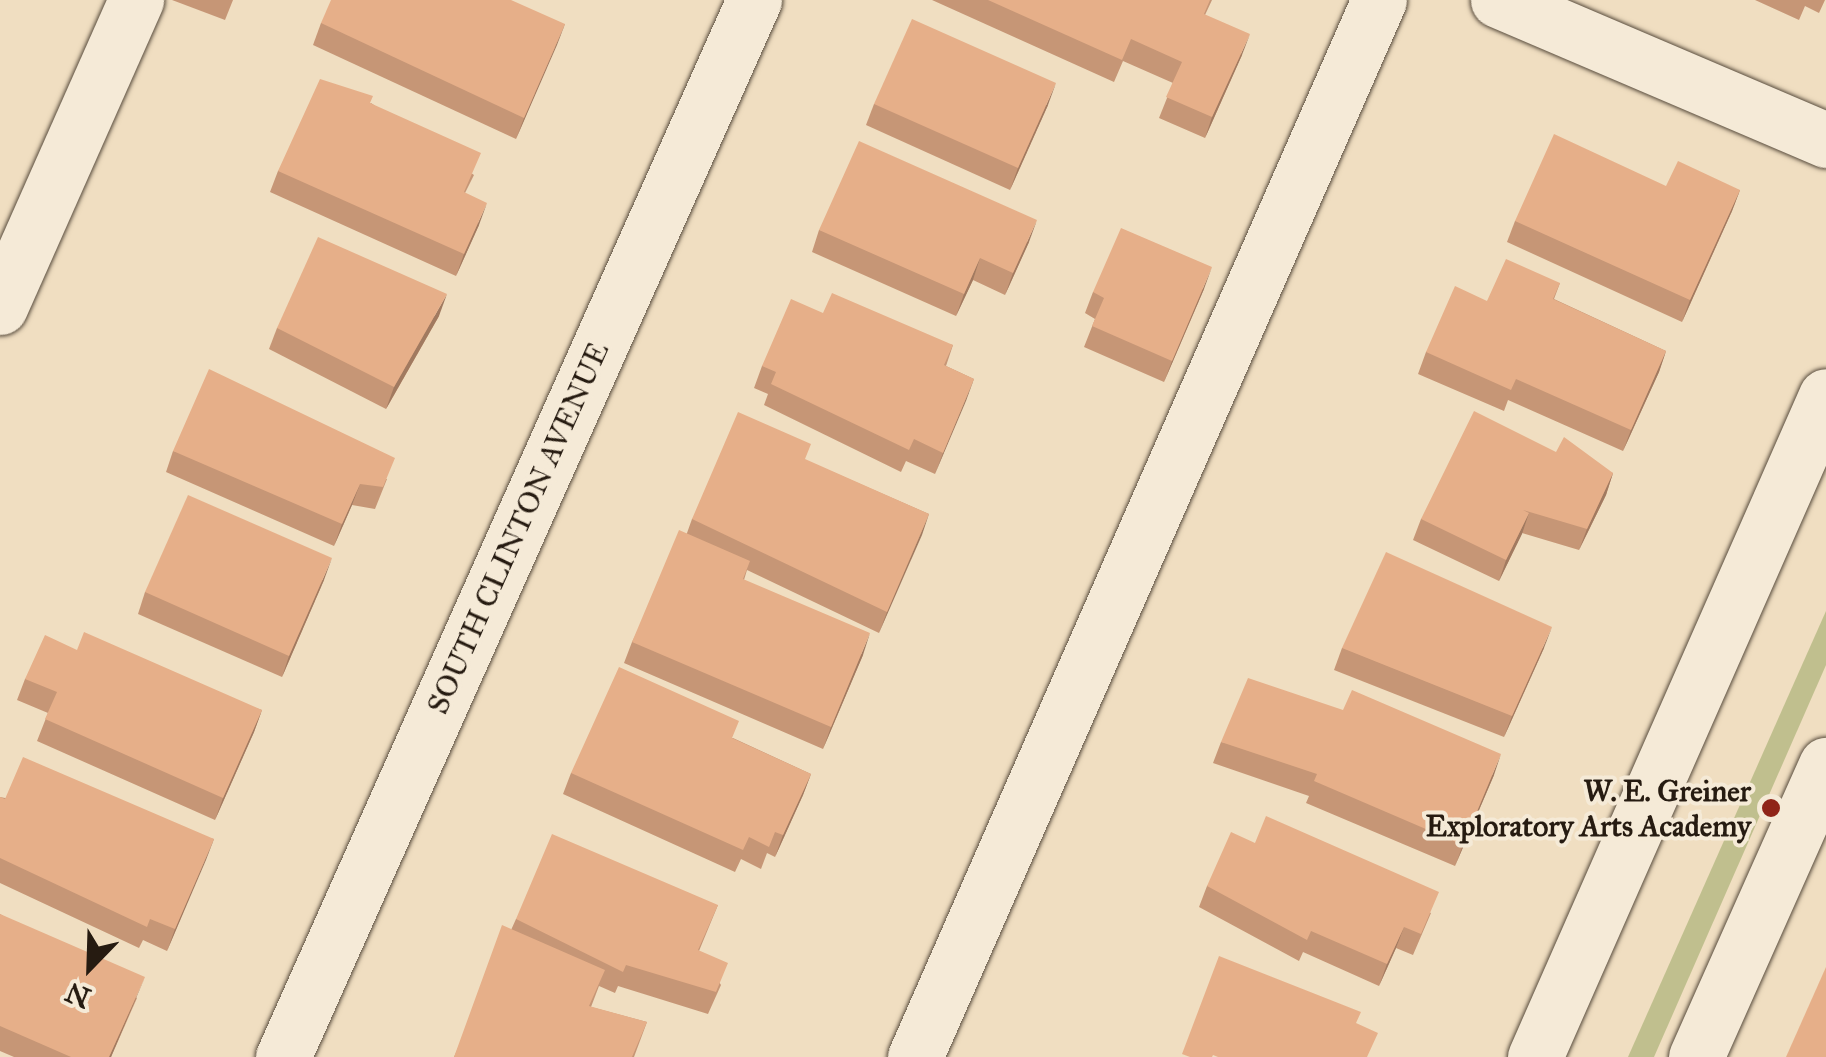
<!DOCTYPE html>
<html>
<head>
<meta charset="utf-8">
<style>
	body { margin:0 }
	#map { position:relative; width:1826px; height:1057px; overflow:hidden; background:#f0dec1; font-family:"IM FELL Great Primer",serif }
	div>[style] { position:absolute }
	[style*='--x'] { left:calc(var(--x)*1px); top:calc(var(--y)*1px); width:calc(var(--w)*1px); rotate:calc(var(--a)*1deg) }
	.green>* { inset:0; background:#c0bf8e }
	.roads { filter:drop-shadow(0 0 2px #584c3d) drop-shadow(0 0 2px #584c3d) }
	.minor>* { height:55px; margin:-27.5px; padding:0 27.5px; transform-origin:27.5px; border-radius:27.5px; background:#f5ead7 }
	.wall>* { inset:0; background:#c69676 }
	.shaded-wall>* { inset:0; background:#a17a60 }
	.building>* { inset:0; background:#e6af89 }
	.dots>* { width:28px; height:28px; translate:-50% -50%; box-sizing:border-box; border:5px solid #f5ead7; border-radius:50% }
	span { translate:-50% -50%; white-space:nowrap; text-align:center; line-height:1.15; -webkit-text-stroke:8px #f5ead7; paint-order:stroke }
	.street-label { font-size:30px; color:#261b11 }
	.poi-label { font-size:30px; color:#261b11; font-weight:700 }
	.right { translate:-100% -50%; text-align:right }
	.north { position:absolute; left:40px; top:917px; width:100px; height:100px; -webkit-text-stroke:8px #f5ead7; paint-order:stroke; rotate:203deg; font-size:28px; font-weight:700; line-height:40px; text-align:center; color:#261b11 }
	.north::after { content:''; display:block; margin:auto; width:35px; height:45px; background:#261b11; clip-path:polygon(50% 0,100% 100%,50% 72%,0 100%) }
</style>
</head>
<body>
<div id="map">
	<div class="green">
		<i style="clip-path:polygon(1826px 611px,1826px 665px,1654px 1057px,1628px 1057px)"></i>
	</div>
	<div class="roads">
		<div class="minor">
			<i style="--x:1498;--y:0;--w:357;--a:23.1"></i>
			<i style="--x:0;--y:307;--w:336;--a:-66.1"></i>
			<i style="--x:283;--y:1057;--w:1157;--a:-65.98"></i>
			<i style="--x:915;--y:1057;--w:1154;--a:-66.3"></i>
			<i style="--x:1535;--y:1057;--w:722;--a:-66.24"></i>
			<i style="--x:1696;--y:1057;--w:320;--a:-66"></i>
		</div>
	</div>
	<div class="wall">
		<i style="clip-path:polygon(172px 0,233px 0,225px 20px)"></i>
		<i style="clip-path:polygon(932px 0,1212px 0,1205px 15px,1242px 55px,1205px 138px,1159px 118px,1173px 83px,1123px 61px,1114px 82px)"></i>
		<i style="clip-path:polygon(1755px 0,1825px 0,1819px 13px,1805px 6px,1799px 20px)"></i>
		<i style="clip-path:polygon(321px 23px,565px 24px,516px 139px,313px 45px)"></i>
		<i style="clip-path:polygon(371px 103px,474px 175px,465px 193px,479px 225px,456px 276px,270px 192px,278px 171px)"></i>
		<i style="clip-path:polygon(874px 104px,1048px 105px,1010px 190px,866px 125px)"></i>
		<i style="clip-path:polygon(1666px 186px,1740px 190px,1732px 211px,1682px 322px,1507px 242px,1515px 221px)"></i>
		<i style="clip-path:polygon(819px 230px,1029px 242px,1005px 295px,973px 280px,956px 316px,812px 252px)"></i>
		<i style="clip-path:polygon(1560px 283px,1554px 299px,1666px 351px,1659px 372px,1623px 451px,1508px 400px,1504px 411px,1418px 374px,1426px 352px,1487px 301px)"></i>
		<i style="clip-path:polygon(1204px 289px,1164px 382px,1084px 347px,1095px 319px,1085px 313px,1093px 292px)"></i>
		<i style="clip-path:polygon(823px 313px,953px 345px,946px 366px,974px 379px,935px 474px,906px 461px,901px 472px,764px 405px,768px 394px,754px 388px,762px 366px)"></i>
		<i style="clip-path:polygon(439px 316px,386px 409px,269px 349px,277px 328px)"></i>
		<i style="clip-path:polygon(173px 451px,387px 479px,375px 509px,352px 505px,334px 546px,166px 472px)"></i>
		<i style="clip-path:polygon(1556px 452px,1613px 473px,1606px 495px,1579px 550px,1522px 533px,1499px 581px,1413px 540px,1421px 519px)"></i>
		<i style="clip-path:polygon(805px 460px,929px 514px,879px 633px,747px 570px,744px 580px,863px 655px,823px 749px,624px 663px,632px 642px,687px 533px,692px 519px)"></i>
		<i style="clip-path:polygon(324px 580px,282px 677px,138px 614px,145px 592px)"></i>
		<i style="clip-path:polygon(1342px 648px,1544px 648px,1504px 737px,1334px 670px)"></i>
		<i style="clip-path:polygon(77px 650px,262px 710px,254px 732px,215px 820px,37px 741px,48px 713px,17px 700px,25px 679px)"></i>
		<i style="clip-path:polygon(733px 738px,811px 774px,803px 795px,775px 857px,767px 853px,761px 869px,741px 859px,735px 872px,563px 794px,571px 773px)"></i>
		<i style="clip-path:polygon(1221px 742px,1494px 775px,1455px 866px,1306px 803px,1309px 796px,1213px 763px)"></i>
		<i style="clip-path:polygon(0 797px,214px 839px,167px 951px,143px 940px,139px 948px,0 883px)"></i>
		<i style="clip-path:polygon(1255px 843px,1431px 913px,1413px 955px,1396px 948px,1379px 986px,1303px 952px,1299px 961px,1199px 907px,1207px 886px)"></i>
		<i style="clip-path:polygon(718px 905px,699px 951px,721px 985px,708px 1014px,618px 986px,615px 993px,599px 986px,591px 1007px,647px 1022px,634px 1057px,454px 1057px,516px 919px)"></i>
		<i style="clip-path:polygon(0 914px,137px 998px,111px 1057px,14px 1057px,0 1051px)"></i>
	</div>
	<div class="shaded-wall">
		<i style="clip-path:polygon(565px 24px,557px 45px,516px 139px,524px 118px)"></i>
		<i style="clip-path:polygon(1250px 34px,1242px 55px,1205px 138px,1212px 117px)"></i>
		<i style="clip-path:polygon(1056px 83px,1048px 105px,1010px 190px,1018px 168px)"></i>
		<i style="clip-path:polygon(1740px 190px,1732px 211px,1682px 322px,1690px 300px)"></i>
		<i style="clip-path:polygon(487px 203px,479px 225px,456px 276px,464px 254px)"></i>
		<i style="clip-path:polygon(1037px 220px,1029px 242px,1005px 295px,1013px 273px)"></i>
		<i style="clip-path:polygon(980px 258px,973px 280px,956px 316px,964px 294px)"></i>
		<i style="clip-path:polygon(1212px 267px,1204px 289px,1164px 382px,1172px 361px)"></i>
		<i style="clip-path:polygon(447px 294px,439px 316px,386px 409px,394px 387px)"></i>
		<i style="clip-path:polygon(1666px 351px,1659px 372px,1623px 451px,1631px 430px)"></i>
		<i style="clip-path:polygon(974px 379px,966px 401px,935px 474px,943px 453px)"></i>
		<i style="clip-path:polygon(1613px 473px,1606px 495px,1579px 550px,1587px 529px)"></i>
		<i style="clip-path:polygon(360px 484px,352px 505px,334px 546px,342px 524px)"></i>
		<i style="clip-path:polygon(1529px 513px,1522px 534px,1499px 581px,1506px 560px)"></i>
		<i style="clip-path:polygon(929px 514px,922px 535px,879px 633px,887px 612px)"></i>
		<i style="clip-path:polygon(332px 558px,324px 580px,282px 677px,289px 656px)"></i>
		<i style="clip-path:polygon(1552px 627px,1544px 648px,1504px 737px,1512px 716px)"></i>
		<i style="clip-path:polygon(870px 633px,863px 655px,823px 749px,831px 727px)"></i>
		<i style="clip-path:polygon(262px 710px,254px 732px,215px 820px,223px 798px)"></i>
		<i style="clip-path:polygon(1501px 754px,1494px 775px,1455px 866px,1463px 845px)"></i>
		<i style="clip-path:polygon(811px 774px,803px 795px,775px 857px,783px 835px)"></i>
		<i style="clip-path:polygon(214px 839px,206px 860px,167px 951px,175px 929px)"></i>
		<i style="clip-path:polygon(1404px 927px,1396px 948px,1379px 986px,1387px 964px)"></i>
		<i style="clip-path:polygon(145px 977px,111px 1057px,109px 1057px)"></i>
	</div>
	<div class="building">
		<i style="clip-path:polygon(331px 0,511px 0,565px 24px,524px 118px,321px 23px)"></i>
		<i style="clip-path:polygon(988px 0,1210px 0,1204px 14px,1250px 34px,1212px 117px,1166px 97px,1182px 62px,1131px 39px,1122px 60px)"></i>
		<i style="clip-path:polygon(912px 19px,1056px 83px,1018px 168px,874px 104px)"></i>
		<i style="clip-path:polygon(320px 79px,373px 96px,370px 103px,481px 153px,464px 192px,487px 203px,464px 254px,278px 171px)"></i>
		<i style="clip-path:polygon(1554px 134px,1666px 186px,1678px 161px,1740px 190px,1690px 300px,1515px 221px)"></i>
		<i style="clip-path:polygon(859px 141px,1037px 220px,1013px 273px,980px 258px,964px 294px,819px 230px)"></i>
		<i style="clip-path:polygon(1121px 228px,1212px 267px,1172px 361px,1092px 326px,1104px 298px,1093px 292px)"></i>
		<i style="clip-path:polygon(318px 237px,447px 294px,394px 387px,277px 328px)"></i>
		<i style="clip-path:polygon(1506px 259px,1560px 283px,1553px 299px,1666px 351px,1631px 430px,1516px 379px,1511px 390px,1426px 352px,1455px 286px,1487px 301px)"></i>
		<i style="clip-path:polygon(832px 293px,953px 345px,944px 365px,974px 379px,943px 453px,914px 439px,909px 450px,771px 384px,776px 372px,762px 366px,791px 299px,823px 313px)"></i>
		<i style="clip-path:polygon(209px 369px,395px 458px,383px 487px,360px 484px,342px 524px,173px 451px)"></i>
		<i style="clip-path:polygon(1474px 411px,1556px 452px,1564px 437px,1613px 473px,1587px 529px,1523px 510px,1529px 513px,1506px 560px,1421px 519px)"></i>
		<i style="clip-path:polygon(738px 412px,811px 444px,805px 459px,929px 514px,887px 612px,692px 519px)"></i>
		<i style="clip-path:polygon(188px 495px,332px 558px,289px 656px,145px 592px)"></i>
		<i style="clip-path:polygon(679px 530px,750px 561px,743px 579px,870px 633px,831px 727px,632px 642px)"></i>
		<i style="clip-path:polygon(1386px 552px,1552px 627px,1512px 716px,1342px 648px)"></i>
		<i style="clip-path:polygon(84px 632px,262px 710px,223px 798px,45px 719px,57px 692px,25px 679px,45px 635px,77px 650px)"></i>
		<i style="clip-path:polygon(619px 667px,739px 721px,732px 738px,811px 774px,783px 835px,775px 832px,769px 847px,749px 837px,743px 850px,571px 773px)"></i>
		<i style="clip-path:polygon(1248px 678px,1343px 710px,1352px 690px,1501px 754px,1463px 845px,1314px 781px,1317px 774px,1221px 742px)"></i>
		<i style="clip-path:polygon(23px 757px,214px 839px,175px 929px,150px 919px,147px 927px,0 858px,0 797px,5px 799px)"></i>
		<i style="clip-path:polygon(1266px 816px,1439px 892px,1421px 934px,1404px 927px,1387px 964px,1311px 931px,1307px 940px,1207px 886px,1231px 832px,1255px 843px)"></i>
		<i style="clip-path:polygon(552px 834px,718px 905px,698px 950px,728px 963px,716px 992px,626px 965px,623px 972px,516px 919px)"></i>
		<i style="clip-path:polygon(0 914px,145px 977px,109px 1057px,71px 1057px,0 1026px)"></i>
		<i style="clip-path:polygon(502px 925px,605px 970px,589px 1006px,647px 1022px,632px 1057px,454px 1057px)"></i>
		<i style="clip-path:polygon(1219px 956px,1361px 1012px,1356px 1023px,1378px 1033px,1367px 1057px,1218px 1057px,1213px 1055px,1212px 1057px,1190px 1057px,1182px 1054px)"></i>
		<i style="clip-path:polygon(1826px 967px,1826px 1057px,1786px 1057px)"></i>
	</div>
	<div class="dots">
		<i style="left:1771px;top:808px;background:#8f2418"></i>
	</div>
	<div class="street-label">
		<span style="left:518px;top:528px;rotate:-66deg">SOUTH CLINTON AVENUE</span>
	</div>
	<div class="poi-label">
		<span class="right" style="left:1751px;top:808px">W. E. Greiner<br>Exploratory Arts Academy</span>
	</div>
	<div class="north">N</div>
</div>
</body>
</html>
